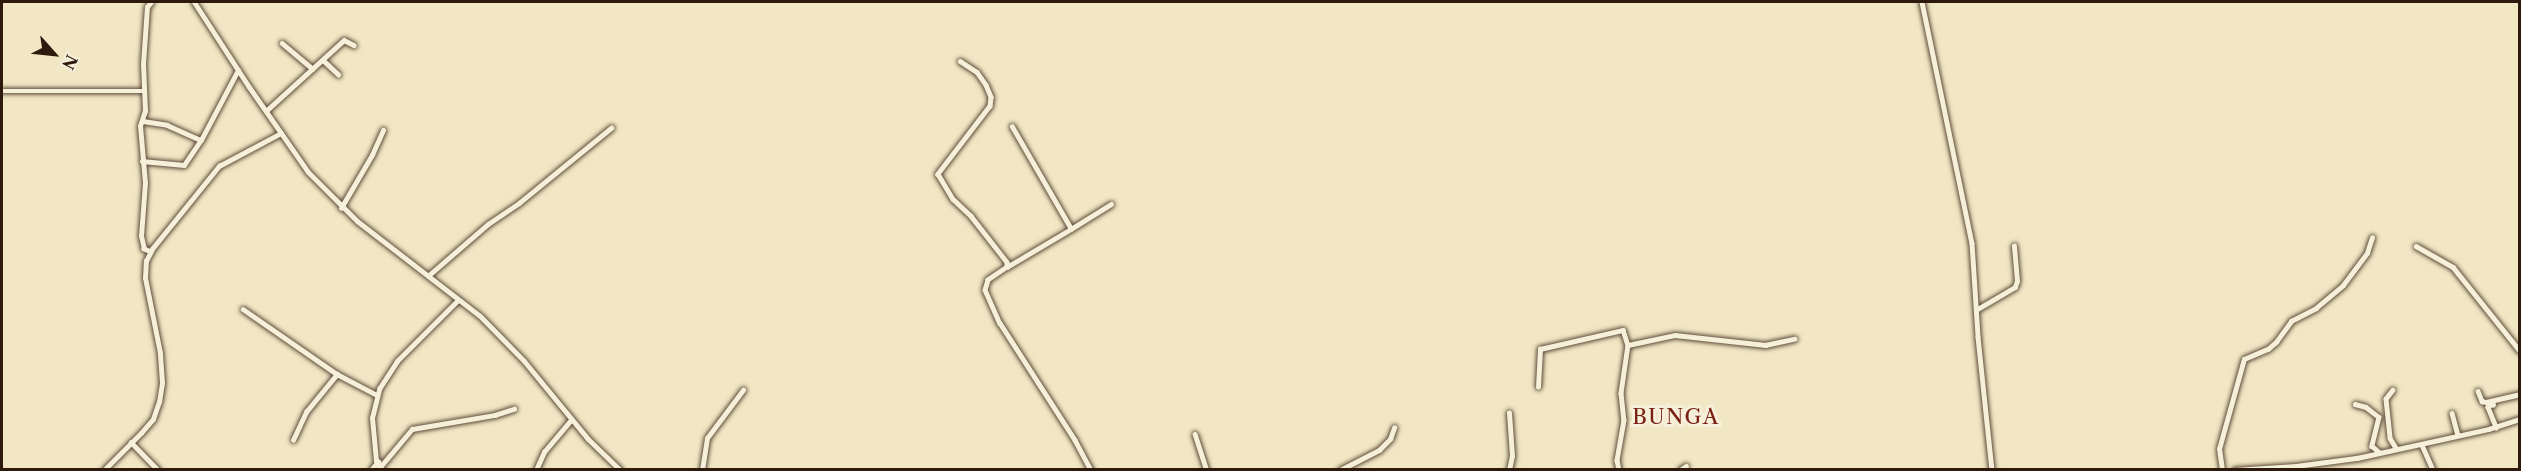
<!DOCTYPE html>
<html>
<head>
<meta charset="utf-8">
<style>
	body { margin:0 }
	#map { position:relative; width:2521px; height:471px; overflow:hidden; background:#f1e7c4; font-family:"Libre Caslon Text",serif }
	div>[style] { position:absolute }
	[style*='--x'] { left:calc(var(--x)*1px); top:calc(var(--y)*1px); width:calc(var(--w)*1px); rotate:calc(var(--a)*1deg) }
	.roads { filter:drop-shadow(0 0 2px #5f4d3a) drop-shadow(0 0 2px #5f4d3a) }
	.minor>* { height:4.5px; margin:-2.25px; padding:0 2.25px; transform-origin:2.25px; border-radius:2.25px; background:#f6efd9 }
	.tertiary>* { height:5px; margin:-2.5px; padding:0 2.5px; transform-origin:2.5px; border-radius:2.5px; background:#f6efd9 }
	span { translate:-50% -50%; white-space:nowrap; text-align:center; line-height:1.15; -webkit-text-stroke:6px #f6efd9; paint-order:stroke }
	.quarter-label { font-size:21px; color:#7a1f14; letter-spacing:1.5px }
	.frame { position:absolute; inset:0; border:3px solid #2e1a0c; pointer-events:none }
	.north { position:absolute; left:24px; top:24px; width:60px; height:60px; -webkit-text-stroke:4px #f6efd9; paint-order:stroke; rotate:117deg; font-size:16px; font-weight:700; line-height:24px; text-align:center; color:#2e1a0c }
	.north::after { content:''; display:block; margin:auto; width:21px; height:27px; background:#2e1a0c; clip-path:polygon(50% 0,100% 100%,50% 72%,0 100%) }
</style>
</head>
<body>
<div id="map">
	<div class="roads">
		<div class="minor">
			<i style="--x:1922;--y:2;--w:246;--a:78.3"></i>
			<i style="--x:1972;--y:243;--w:94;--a:86.3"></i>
			<i style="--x:1978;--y:337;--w:134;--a:84"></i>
			<i style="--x:282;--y:43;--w:40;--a:40"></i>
			<i style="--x:323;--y:60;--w:21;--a:43"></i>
			<i style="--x:960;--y:61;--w:20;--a:33"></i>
			<i style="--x:977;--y:72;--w:16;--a:55"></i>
			<i style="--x:986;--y:85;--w:13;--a:67"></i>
			<i style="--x:991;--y:97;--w:9;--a:96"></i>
			<i style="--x:990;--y:106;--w:86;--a:127.4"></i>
			<i style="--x:938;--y:174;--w:29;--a:59"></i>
			<i style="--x:953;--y:199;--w:25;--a:43"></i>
			<i style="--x:971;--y:216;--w:58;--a:52"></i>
			<i style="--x:1007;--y:262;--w:5;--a:90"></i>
			<i style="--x:1007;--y:267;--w:23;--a:146"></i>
			<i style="--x:988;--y:280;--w:10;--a:107"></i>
			<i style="--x:985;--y:290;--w:36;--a:66"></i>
			<i style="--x:1000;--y:323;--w:139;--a:57.3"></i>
			<i style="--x:1075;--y:440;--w:34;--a:62"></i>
			<i style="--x:2;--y:91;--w:142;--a:0"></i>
			<i style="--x:266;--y:111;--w:105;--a:-42.3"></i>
			<i style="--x:344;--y:40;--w:11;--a:27"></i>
			<i style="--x:143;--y:121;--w:24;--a:9"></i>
			<i style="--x:167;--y:125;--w:37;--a:24"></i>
			<i style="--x:201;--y:140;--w:79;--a:-62.1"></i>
			<i style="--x:142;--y:161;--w:42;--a:5.4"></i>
			<i style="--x:184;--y:165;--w:30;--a:-56"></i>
			<i style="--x:341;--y:208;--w:61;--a:-59.7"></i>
			<i style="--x:372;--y:155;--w:27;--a:-66"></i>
			<i style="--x:1071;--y:229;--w:47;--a:-32"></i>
			<i style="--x:2416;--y:246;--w:43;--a:29.6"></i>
			<i style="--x:2453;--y:267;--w:107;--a:51.4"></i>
			<i style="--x:151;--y:252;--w:8;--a:-157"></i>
			<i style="--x:144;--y:249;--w:13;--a:-103"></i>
			<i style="--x:141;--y:236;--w:53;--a:-85.7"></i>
			<i style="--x:145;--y:183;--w:57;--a:-95"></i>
			<i style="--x:140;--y:126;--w:16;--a:-72"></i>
			<i style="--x:145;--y:111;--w:47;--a:-92.4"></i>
			<i style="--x:143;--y:64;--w:57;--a:-86"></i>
			<i style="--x:147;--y:7;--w:6;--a:-51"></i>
			<i style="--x:1007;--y:267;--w:74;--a:-30.7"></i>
			<i style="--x:1071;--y:229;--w:118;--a:-120"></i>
			<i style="--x:428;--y:276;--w:79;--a:-40.9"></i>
			<i style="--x:488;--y:224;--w:37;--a:-34"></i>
			<i style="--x:519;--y:203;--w:119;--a:-39.2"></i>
			<i style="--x:243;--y:309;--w:114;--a:34.7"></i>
			<i style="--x:1976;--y:310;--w:45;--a:-30.5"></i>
			<i style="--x:2015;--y:287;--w:6;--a:-72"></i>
			<i style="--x:2017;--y:281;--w:35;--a:-95"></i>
			<i style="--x:1628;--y:345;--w:48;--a:-12"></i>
			<i style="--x:1675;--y:335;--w:91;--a:6.3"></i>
			<i style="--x:1765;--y:345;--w:30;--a:-12"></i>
			<i style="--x:1538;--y:387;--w:38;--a:-87"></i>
			<i style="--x:1540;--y:349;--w:85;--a:-12.9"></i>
			<i style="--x:1623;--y:330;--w:16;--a:72"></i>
			<i style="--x:1628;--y:345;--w:49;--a:98.3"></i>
			<i style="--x:1621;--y:393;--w:27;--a:84"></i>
			<i style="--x:1624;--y:420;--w:41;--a:99.9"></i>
			<i style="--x:1617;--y:460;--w:10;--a:79"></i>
			<i style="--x:2393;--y:390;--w:11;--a:128"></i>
			<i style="--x:2386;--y:399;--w:39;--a:84"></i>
			<i style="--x:2390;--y:438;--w:12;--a:59"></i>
			<i style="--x:2478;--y:391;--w:11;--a:68"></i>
			<i style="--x:2482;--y:401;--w:4;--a:14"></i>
			<i style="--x:2486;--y:402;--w:35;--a:-13"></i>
			<i style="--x:2491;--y:401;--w:4;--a:56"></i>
			<i style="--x:2493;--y:404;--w:6;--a:149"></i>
			<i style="--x:2488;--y:407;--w:22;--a:68"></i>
			<i style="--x:2355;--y:404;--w:11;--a:15"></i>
			<i style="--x:2366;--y:407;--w:16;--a:38"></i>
			<i style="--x:2379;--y:417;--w:30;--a:104"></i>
			<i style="--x:2372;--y:446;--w:9;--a:41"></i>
			<i style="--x:2452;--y:413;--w:23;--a:75"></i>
			<i style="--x:1195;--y:434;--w:38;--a:72"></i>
			<i style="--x:293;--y:440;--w:31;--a:-65"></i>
			<i style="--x:306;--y:412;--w:49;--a:-50.8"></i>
			<i style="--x:337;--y:374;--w:45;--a:27.7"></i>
			<i style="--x:131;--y:442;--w:39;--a:46"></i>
			<i style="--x:2422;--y:445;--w:27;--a:66"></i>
			<i style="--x:381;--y:466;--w:48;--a:-50"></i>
			<i style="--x:412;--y:429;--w:84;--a:-9.6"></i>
			<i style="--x:495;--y:415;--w:20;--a:-18"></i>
			<i style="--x:104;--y:470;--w:52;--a:-45"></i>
			<i style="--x:141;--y:433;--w:18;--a:-49"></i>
			<i style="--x:153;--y:419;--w:18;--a:-71"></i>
			<i style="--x:159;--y:402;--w:19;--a:-81"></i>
			<i style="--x:162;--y:383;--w:30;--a:-94"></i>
			<i style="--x:160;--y:353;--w:76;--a:-101.3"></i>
			<i style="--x:145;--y:278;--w:17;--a:-87"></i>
			<i style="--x:146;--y:261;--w:13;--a:-63"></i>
			<i style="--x:152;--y:249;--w:107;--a:-51.1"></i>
			<i style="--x:219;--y:166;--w:70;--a:-28"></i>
			<i style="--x:371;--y:470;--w:11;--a:-49"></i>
			<i style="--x:381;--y:470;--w:10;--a:-119"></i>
			<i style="--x:376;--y:461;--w:43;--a:-95.3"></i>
			<i style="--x:372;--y:418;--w:30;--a:-76"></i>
			<i style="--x:379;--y:389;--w:33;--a:-57"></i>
			<i style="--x:397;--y:361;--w:86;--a:-45"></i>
			<i style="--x:536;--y:470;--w:20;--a:-66"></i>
			<i style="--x:544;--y:452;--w:42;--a:-49.8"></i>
			<i style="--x:702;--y:470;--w:32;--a:-81"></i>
			<i style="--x:707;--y:438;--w:60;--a:-53.1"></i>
			<i style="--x:1340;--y:470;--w:44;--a:-27.1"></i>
			<i style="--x:1379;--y:450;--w:16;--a:-45"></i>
			<i style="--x:1390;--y:439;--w:12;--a:-70"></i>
			<i style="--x:1509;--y:470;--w:14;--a:-78"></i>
			<i style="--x:1512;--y:456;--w:43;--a:-94"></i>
			<i style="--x:1680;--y:470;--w:7;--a:-34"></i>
			<i style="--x:2222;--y:470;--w:21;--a:-98"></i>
			<i style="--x:2219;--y:449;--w:93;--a:-74.5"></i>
			<i style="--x:2244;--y:359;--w:26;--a:-23"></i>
			<i style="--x:2268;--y:349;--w:11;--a:-41"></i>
			<i style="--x:2276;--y:342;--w:26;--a:-54"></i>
			<i style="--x:2291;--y:321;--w:28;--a:-27"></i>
			<i style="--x:2316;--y:308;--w:35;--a:-40"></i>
			<i style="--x:2343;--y:285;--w:40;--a:-53"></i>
			<i style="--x:2367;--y:253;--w:16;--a:-72"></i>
			<i style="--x:2234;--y:470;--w:62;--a:-3.7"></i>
			<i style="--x:2296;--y:466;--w:62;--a:-7.5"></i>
			<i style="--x:2357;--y:458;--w:135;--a:-12.4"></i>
			<i style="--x:2489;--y:429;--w:33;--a:-18"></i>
		</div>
		<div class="tertiary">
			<i style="--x:194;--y:2;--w:101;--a:57.1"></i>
			<i style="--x:249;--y:87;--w:103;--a:55.2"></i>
			<i style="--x:308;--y:172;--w:69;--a:45"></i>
			<i style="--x:357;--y:221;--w:155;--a:37.7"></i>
			<i style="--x:480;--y:316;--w:63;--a:45.6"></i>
			<i style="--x:524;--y:361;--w:101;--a:50.6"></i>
			<i style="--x:588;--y:439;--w:45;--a:44.1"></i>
		</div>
	</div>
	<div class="quarter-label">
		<span style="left:1676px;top:417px">BUNGA</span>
	</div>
	<div class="frame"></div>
	<div class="north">N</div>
</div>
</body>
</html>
